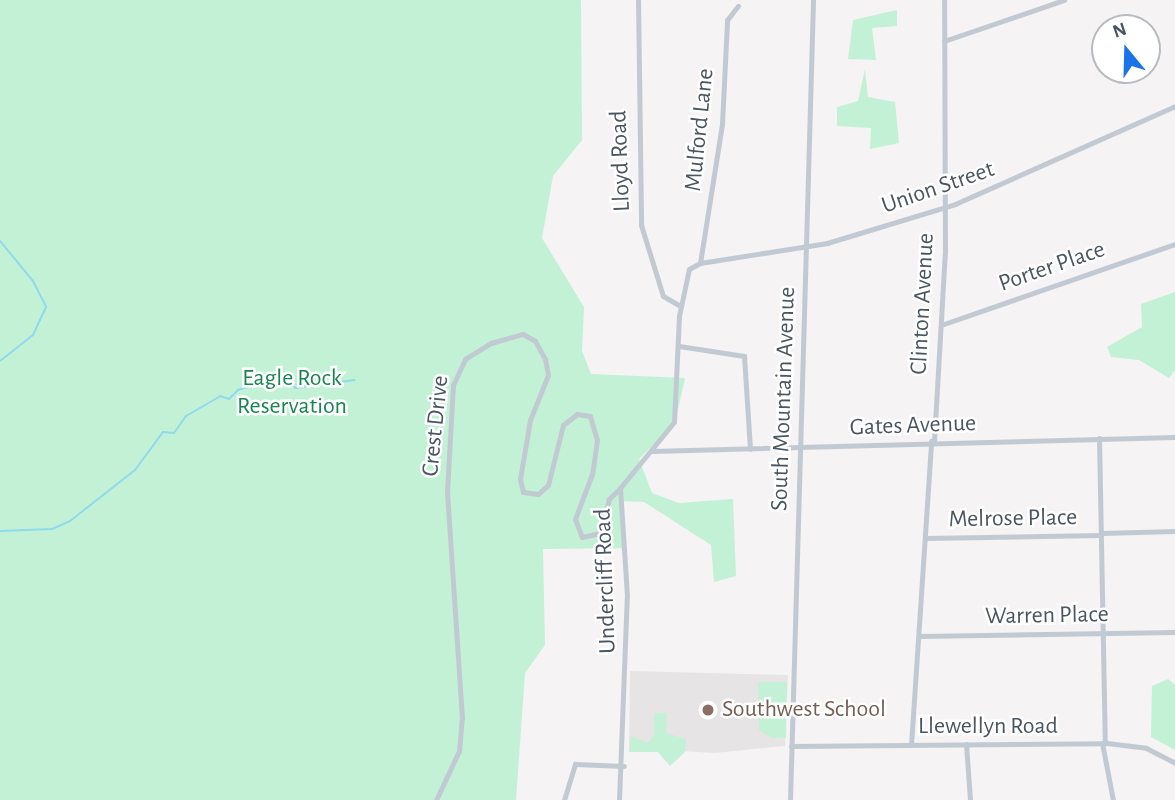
<!DOCTYPE html>
<html>
<head>
<meta charset="utf-8">
<style>
	body { margin:0 }
	#map { position:relative; width:1175px; height:800px; overflow:hidden; background:#f5f3f3; font-family:"Alegreya Sans",sans-serif }
	div>[style] { position:absolute }
	[style*='--x'] { left:calc(var(--x)*1px); top:calc(var(--y)*1px); width:calc(var(--w)*1px); rotate:calc(var(--a)*1deg) }
	.education>* { inset:0; background:#e6e4e5 }
	.green>* { inset:0; background:#c3f1d5 }
	.stream>* { height:2px; margin:-1px; padding:0 1px; transform-origin:1px; border-radius:1px; background:#90daee }
	.minor>* { height:5px; margin:-2.5px; padding:0 2.5px; transform-origin:2.5px; border-radius:2.5px; background:#c1cad2 }
	.dots>* { width:19px; height:19px; translate:-50% -50%; box-sizing:border-box; border:4px solid #fff; border-radius:50% }
	span { translate:-50% -50%; white-space:nowrap; text-align:center; line-height:1.15; -webkit-text-stroke:5px #fff; paint-order:stroke }
	.street-label { font-size:24px; color:#4a5661 }
	.park-label { font-size:24px; color:#17864f }
	.education-label { font-size:24px; color:#785e54 }
	.left { translate:0 -50%; text-align:left }
	.north { position:absolute; left:1091px; top:14px; width:70px; height:70px; box-sizing:border-box; background:#fff; border:2px solid #b7bbc0; border-radius:50%; rotate:341deg; font-size:19px; font-weight:700; line-height:28px; text-align:center; color:#4a5661 }
	.north::after { content:''; display:block; margin:auto; width:24px; height:32px; background:#1a73e8; clip-path:polygon(50% 0,100% 100%,50% 72%,0 100%) }
</style>
</head>
<body>
<div id="map">
	<div class="education">
		<i style="clip-path:polygon(630px 671px,788px 675px,785px 746px,715px 753px,629px 748px)"></i>
	</div>
	<div class="green">
		<i style="clip-path:polygon(0 0,581px 0,582px 140px,553px 176px,542px 238px,584px 307px,582px 351px,591px 374px,685px 378px,675px 423px,639px 459px,652px 493px,679px 503px,733px 499px,736px 576px,714px 582px,711px 545px,644px 502px,621px 501px,624px 548px,543px 549px,545px 645px,525px 673px,516px 800px,0 800px)"></i>
		<i style="clip-path:polygon(897px 10px,897px 26px,872px 28px,876px 60px,848px 59px,853px 20px)"></i>
		<i style="clip-path:polygon(865px 69px,868px 97px,895px 102px,899px 143px,870px 149px,871px 128px,837px 126px,837px 107px,858px 101px)"></i>
		<i style="clip-path:polygon(1175px 292px,1175px 370px,1169px 378px,1139px 360px,1111px 357px,1107px 347px,1142px 327px,1141px 304px)"></i>
		<i style="clip-path:polygon(1168px 679px,1175px 685px,1175px 750px,1151px 737px,1152px 686px)"></i>
		<i style="clip-path:polygon(758px 682px,787px 682px,786px 738px,772px 738px,759px 730px)"></i>
		<i style="clip-path:polygon(654px 713px,667px 713px,666px 733px,686px 739px,685px 752px,670px 766px,658px 752px,629px 752px,631px 736px,648px 743px,654px 735px)"></i>
	</div>
	<div class="stream">
		<i style="--x:0;--y:241;--w:52;--a:50.5"></i>
		<i style="--x:33;--y:281;--w:29;--a:63"></i>
		<i style="--x:46;--y:307;--w:31;--a:115"></i>
		<i style="--x:33;--y:335;--w:42;--a:141.8"></i>
		<i style="--x:0;--y:531;--w:52;--a:-2.2"></i>
		<i style="--x:52;--y:529;--w:20;--a:-24"></i>
		<i style="--x:70;--y:521;--w:83;--a:-38.1"></i>
		<i style="--x:135;--y:470;--w:47;--a:-53.6"></i>
		<i style="--x:163;--y:432;--w:11;--a:5"></i>
		<i style="--x:174;--y:433;--w:21;--a:-55"></i>
		<i style="--x:186;--y:416;--w:39;--a:-30"></i>
		<i style="--x:220;--y:396;--w:9;--a:18"></i>
		<i style="--x:229;--y:399;--w:13;--a:-45"></i>
		<i style="--x:238;--y:390;--w:26;--a:-18"></i>
		<i style="--x:263;--y:382;--w:22;--a:-3"></i>
		<i style="--x:285;--y:381;--w:13;--a:32"></i>
		<i style="--x:296;--y:388;--w:59;--a:-7.9"></i>
	</div>
	<div class="minor">
		<i style="--x:638;--y:0;--w:225;--a:89.2"></i>
		<i style="--x:641;--y:225;--w:74;--a:72.8"></i>
		<i style="--x:663;--y:296;--w:20;--a:30"></i>
		<i style="--x:944;--y:41;--w:127;--a:-18.9"></i>
		<i style="--x:700;--y:263;--w:141;--a:-81"></i>
		<i style="--x:722;--y:124;--w:104;--a:-87.2"></i>
		<i style="--x:727;--y:20;--w:18;--a:-52"></i>
		<i style="--x:941;--y:325;--w:248;--a:-19.1"></i>
		<i style="--x:679;--y:346;--w:66;--a:8.7"></i>
		<i style="--x:744;--y:356;--w:93;--a:86.3"></i>
		<i style="--x:1099;--y:438;--w:305;--a:88.9"></i>
		<i style="--x:934;--y:441;--w:189;--a:-86.7"></i>
		<i style="--x:945;--y:252;--w:252;--a:-90.2"></i>
		<i style="--x:652;--y:451;--w:523;--a:-1.53"></i>
		<i style="--x:1101;--y:533;--w:74;--a:-1.5"></i>
		<i style="--x:926;--y:538;--w:175;--a:-1"></i>
		<i style="--x:919;--y:636;--w:256;--a:-0.9"></i>
		<i style="--x:1102;--y:743;--w:58;--a:79.1"></i>
		<i style="--x:966;--y:744;--w:56;--a:85.9"></i>
		<i style="--x:911;--y:745;--w:305;--a:-86.2"></i>
		<i style="--x:791;--y:746;--w:316;--a:-0.5"></i>
		<i style="--x:1107;--y:743;--w:39;--a:7"></i>
		<i style="--x:1146;--y:748;--w:33;--a:27"></i>
		<i style="--x:436;--y:800;--w:54;--a:-64.9"></i>
		<i style="--x:459;--y:751;--w:33;--a:-85"></i>
		<i style="--x:462;--y:718;--w:226;--a:-93.8"></i>
		<i style="--x:447;--y:492;--w:107;--a:-86.8"></i>
		<i style="--x:453;--y:385;--w:29;--a:-65"></i>
		<i style="--x:465;--y:359;--w:31;--a:-32"></i>
		<i style="--x:491;--y:343;--w:33;--a:-16"></i>
		<i style="--x:523;--y:334;--w:14;--a:30"></i>
		<i style="--x:535;--y:341;--w:21;--a:61"></i>
		<i style="--x:545;--y:359;--w:16;--a:79"></i>
		<i style="--x:548;--y:375;--w:48;--a:111.8"></i>
		<i style="--x:530;--y:420;--w:60;--a:99.6"></i>
		<i style="--x:520;--y:479;--w:13;--a:77"></i>
		<i style="--x:523;--y:492;--w:15;--a:8"></i>
		<i style="--x:538;--y:494;--w:13;--a:-42"></i>
		<i style="--x:548;--y:485;--w:62;--a:-76"></i>
		<i style="--x:563;--y:425;--w:18;--a:-38"></i>
		<i style="--x:577;--y:414;--w:13;--a:9"></i>
		<i style="--x:590;--y:416;--w:25;--a:74"></i>
		<i style="--x:597;--y:440;--w:34;--a:98"></i>
		<i style="--x:592;--y:474;--w:48;--a:110.7"></i>
		<i style="--x:575;--y:519;--w:19;--a:69"></i>
		<i style="--x:582;--y:537;--w:19;--a:-12"></i>
		<i style="--x:601;--y:533;--w:35;--a:-77"></i>
		<i style="--x:609;--y:499;--w:16;--a:-45"></i>
		<i style="--x:564;--y:800;--w:38;--a:-73"></i>
		<i style="--x:575;--y:764;--w:49;--a:2.3"></i>
		<i style="--x:619;--y:800;--w:204;--a:-87.8"></i>
		<i style="--x:627;--y:596;--w:108;--a:-93.7"></i>
		<i style="--x:620;--y:488;--w:85;--a:-50.7"></i>
		<i style="--x:674;--y:422;--w:106;--a:-87.3"></i>
		<i style="--x:679;--y:316;--w:48;--a:-78"></i>
		<i style="--x:689;--y:269;--w:13;--a:-29"></i>
		<i style="--x:700;--y:263;--w:129;--a:-8.9"></i>
		<i style="--x:827;--y:243;--w:134;--a:-16.9"></i>
		<i style="--x:955;--y:204;--w:241;--a:-24"></i>
		<i style="--x:790;--y:800;--w:800;--a:-88.35"></i>
	</div>
	<div class="dots">
		<i style="left:708px;top:710px;background:#8d6e63"></i>
	</div>
	<div class="street-label">
		<span style="left:700px;top:130px;rotate:-84deg">Mulford Lane</span>
		<span style="left:621px;top:161px;rotate:-92deg">Lloyd Road</span>
		<span style="left:938px;top:188px;rotate:-19deg">Union Street</span>
		<span style="left:1052px;top:267px;rotate:-19deg">Porter Place</span>
		<span style="left:923px;top:304px;rotate:-87deg">Clinton Avenue</span>
		<span style="left:784px;top:399px;rotate:-88deg">South Mountain Avenue</span>
		<span style="left:436px;top:426px;rotate:-84deg">Crest Drive</span>
		<span style="left:913px;top:426px;rotate:-2deg">Gates Avenue</span>
		<span style="left:1013px;top:519px;rotate:-1deg">Melrose Place</span>
		<span style="left:606px;top:581px;rotate:-92deg">Undercliff Road</span>
		<span style="left:1047px;top:616px;rotate:-1deg">Warren Place</span>
		<span style="left:988px;top:727px">Llewellyn Road</span>
	</div>
	<div class="park-label">
		<span style="left:292px;top:393px">Eagle Rock<br>Reservation</span>
	</div>
	<div class="education-label">
		<span class="left" style="left:722px;top:710px">Southwest School</span>
	</div>
	<div class="north">N</div>
</div>
</body>
</html>
